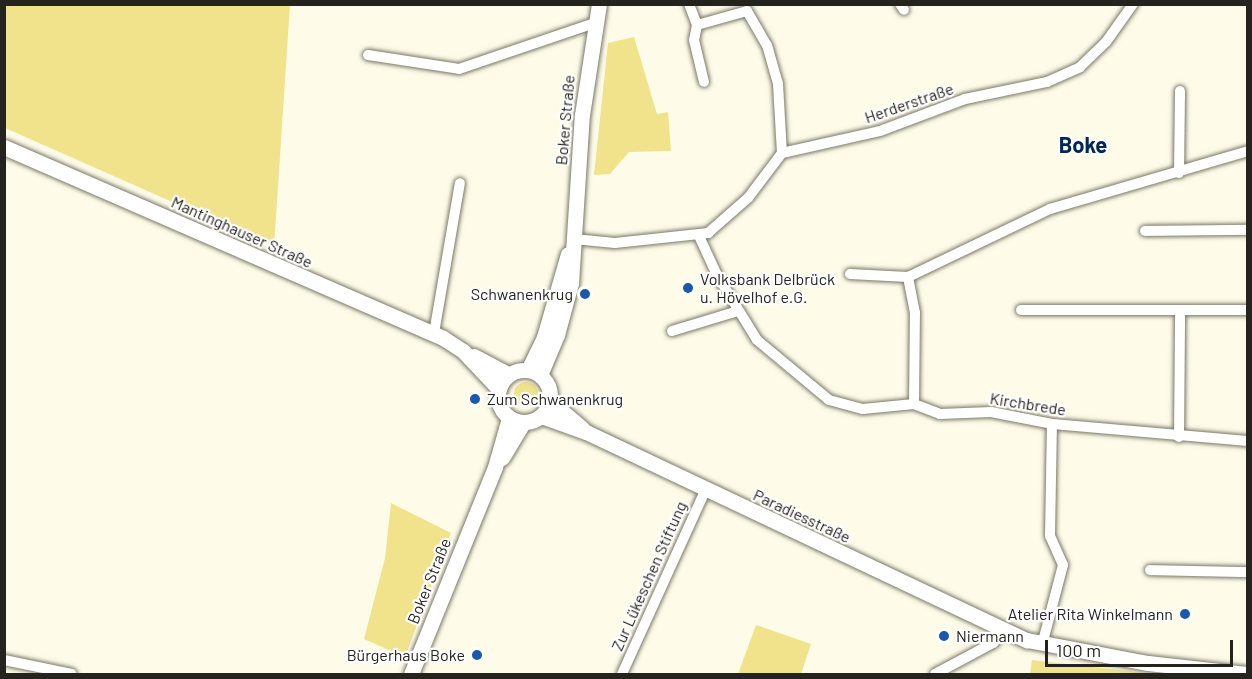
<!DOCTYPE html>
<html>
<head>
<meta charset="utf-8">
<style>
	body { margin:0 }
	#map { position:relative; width:1252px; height:679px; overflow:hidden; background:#fefce9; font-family:Barlow,sans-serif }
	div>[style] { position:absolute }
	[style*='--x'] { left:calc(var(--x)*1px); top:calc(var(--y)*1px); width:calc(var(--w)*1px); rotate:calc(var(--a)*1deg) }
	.green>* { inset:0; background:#f0e38c }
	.round { border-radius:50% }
	.roads { filter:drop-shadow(0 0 2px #7a7867) drop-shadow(0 0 2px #7a7867) }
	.minor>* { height:10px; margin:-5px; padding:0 5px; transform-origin:5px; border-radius:5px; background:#fff }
	.secondary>* { height:15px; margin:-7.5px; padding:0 7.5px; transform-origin:7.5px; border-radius:7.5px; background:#fff }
	.secondary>.ring { margin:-7.5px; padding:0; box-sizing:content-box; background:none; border:15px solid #fff; border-radius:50% }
	.dots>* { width:16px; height:16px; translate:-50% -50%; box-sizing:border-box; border:3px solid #fff; border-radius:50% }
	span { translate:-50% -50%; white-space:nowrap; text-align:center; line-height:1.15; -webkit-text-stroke:4.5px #fff; paint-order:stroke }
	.street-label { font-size:16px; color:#24231d }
	.poi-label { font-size:16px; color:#24231d }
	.left { translate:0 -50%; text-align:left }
	.right { translate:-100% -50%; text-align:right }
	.district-label { font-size:22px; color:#002759; font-weight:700 }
	.frame { position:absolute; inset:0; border:6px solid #24231d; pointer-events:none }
	.scale { position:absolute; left:1045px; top:640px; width:188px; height:27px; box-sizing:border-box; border:3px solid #24231d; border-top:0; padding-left:8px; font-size:18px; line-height:21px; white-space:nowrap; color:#24231d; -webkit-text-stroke:4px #fff; paint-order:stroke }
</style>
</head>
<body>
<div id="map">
	<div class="green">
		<i style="clip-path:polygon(5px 4px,290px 5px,274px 247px,5px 128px)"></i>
		<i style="clip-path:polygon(634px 37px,657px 114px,668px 112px,671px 151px,629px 152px,610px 174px,594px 175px,608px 43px)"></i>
		<i class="round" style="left:514px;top:382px;width:24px;height:24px"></i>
		<i style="clip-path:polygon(391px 503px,451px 533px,405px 657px,364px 639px,385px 558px)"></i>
		<i style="clip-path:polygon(756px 625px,811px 644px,801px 674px,738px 674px)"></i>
		<i style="clip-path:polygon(1032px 660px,1154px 674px,1030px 674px)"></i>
	</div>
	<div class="roads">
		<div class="minor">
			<i style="--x:689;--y:4;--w:22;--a:69"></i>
			<i style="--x:697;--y:25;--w:52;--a:-15.6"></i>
			<i style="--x:747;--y:11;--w:39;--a:60"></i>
			<i style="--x:767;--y:45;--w:41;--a:74.2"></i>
			<i style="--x:778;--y:84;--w:69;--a:86.7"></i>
			<i style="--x:900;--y:4;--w:7;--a:56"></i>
			<i style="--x:697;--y:25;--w:15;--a:101"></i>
			<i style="--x:694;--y:40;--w:43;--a:76.6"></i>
			<i style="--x:368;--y:55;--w:92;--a:8.7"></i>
			<i style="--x:459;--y:69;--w:144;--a:-18.7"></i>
			<i style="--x:1179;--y:173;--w:82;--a:-89.3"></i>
			<i style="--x:1145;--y:231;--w:103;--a:-0.6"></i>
			<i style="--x:699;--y:236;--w:43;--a:65.2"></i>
			<i style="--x:717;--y:275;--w:76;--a:58.4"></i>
			<i style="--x:757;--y:340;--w:94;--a:39.8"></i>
			<i style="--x:829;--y:400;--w:35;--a:15"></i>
			<i style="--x:863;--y:409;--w:51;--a:-5.6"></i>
			<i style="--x:914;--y:404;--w:28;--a:21"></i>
			<i style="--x:940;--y:414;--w:51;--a:-2.2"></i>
			<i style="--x:991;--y:412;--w:62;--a:11.1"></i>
			<i style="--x:1052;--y:424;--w:197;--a:5"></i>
			<i style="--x:574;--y:239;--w:41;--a:5.6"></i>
			<i style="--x:615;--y:243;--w:94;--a:-6.1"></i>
			<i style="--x:708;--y:233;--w:53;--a:-41.2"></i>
			<i style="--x:748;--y:198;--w:56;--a:-52.9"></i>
			<i style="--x:782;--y:153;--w:100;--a:-12.7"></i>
			<i style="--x:880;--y:131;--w:91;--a:-20.6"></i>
			<i style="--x:965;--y:99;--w:84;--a:-11.7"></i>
			<i style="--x:1047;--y:82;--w:36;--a:-24"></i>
			<i style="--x:1080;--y:67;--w:36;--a:-44"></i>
			<i style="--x:1106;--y:42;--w:47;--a:-54.6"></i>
			<i style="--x:850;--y:274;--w:58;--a:3"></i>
			<i style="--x:1021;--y:310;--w:159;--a:0"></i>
			<i style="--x:672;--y:331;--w:69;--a:-16.9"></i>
			<i style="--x:434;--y:333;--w:152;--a:-80.2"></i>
			<i style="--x:914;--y:404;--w:91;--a:-89.4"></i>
			<i style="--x:915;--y:313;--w:37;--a:-101"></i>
			<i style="--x:908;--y:277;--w:157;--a:-25.6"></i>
			<i style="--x:1050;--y:209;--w:206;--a:-16.3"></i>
			<i style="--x:1179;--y:437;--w:127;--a:-89.5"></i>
			<i style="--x:1180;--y:310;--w:68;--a:0"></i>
			<i style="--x:1150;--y:570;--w:98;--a:1.2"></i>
			<i style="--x:1042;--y:645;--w:83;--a:-75.3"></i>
			<i style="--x:1063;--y:565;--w:32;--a:-114"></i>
			<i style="--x:1050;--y:536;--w:112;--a:-89"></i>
			<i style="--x:4;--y:660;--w:69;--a:11.6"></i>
			<i style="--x:622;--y:674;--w:201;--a:-65.6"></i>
			<i style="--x:935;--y:674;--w:66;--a:-28.1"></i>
			<i style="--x:993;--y:643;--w:16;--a:-47"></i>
		</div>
		<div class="secondary">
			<i style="--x:4;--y:147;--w:479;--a:23.5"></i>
			<i style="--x:443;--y:338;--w:24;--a:33"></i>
			<i style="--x:463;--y:351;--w:51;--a:46.6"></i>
			<i style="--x:474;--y:356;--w:38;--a:28"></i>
			<i class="ring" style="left:498px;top:370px;width:37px;height:37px"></i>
			<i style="--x:528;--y:370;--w:37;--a:-64"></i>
			<i style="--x:544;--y:337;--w:86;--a:-73.9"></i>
			<i style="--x:540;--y:375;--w:43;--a:-67"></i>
			<i style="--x:557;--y:335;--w:54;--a:-74.9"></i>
			<i style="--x:571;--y:283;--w:168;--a:-86.3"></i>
			<i style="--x:582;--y:115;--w:112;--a:-81.3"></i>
			<i style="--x:550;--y:401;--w:42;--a:40.2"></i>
			<i style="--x:541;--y:416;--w:48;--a:19.6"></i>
			<i style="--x:586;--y:432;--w:488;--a:25.3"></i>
			<i style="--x:1027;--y:640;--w:123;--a:10.8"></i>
			<i style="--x:1148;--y:663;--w:99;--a:6.4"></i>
			<i style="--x:502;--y:458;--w:41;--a:-59"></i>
			<i style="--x:411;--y:674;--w:223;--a:-67.9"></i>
			<i style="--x:495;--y:467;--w:51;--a:-74.1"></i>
		</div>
	</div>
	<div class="dots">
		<i style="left:688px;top:288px;background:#1a59aa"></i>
		<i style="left:585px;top:294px;background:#1a59aa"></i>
		<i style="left:475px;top:399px;background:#1a59aa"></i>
		<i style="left:1185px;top:614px;background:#1a59aa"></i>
		<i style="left:944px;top:636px;background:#1a59aa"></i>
		<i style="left:477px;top:655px;background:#1a59aa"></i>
	</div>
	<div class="street-label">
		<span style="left:909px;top:103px;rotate:-19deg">Herderstraße</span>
		<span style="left:565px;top:120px;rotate:-85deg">Boker Straße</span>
		<span style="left:242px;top:232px;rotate:24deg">Mantinghauser Straße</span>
		<span style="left:1028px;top:404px;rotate:9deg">Kirchbrede</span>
		<span style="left:802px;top:516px;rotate:25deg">Paradiesstraße</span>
		<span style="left:649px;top:576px;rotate:-66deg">Zur Lükeschen Stiftung</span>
		<span style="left:429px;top:581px;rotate:-68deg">Boker Straße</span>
	</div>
	<div class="poi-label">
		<span class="left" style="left:700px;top:288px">Volksbank Delbrück<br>u. Hövelhof e.G.</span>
		<span class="right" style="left:573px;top:294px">Schwanenkrug</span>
		<span class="left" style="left:487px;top:399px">Zum Schwanenkrug</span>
		<span class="right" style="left:1173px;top:614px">Atelier Rita Winkelmann</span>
		<span class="left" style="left:956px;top:636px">Niermann</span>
		<span class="right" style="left:465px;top:655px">Bürgerhaus Boke</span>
	</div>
	<div class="district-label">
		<span style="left:1083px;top:145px">Boke</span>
	</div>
	<div class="frame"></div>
	<div class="scale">100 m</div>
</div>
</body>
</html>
